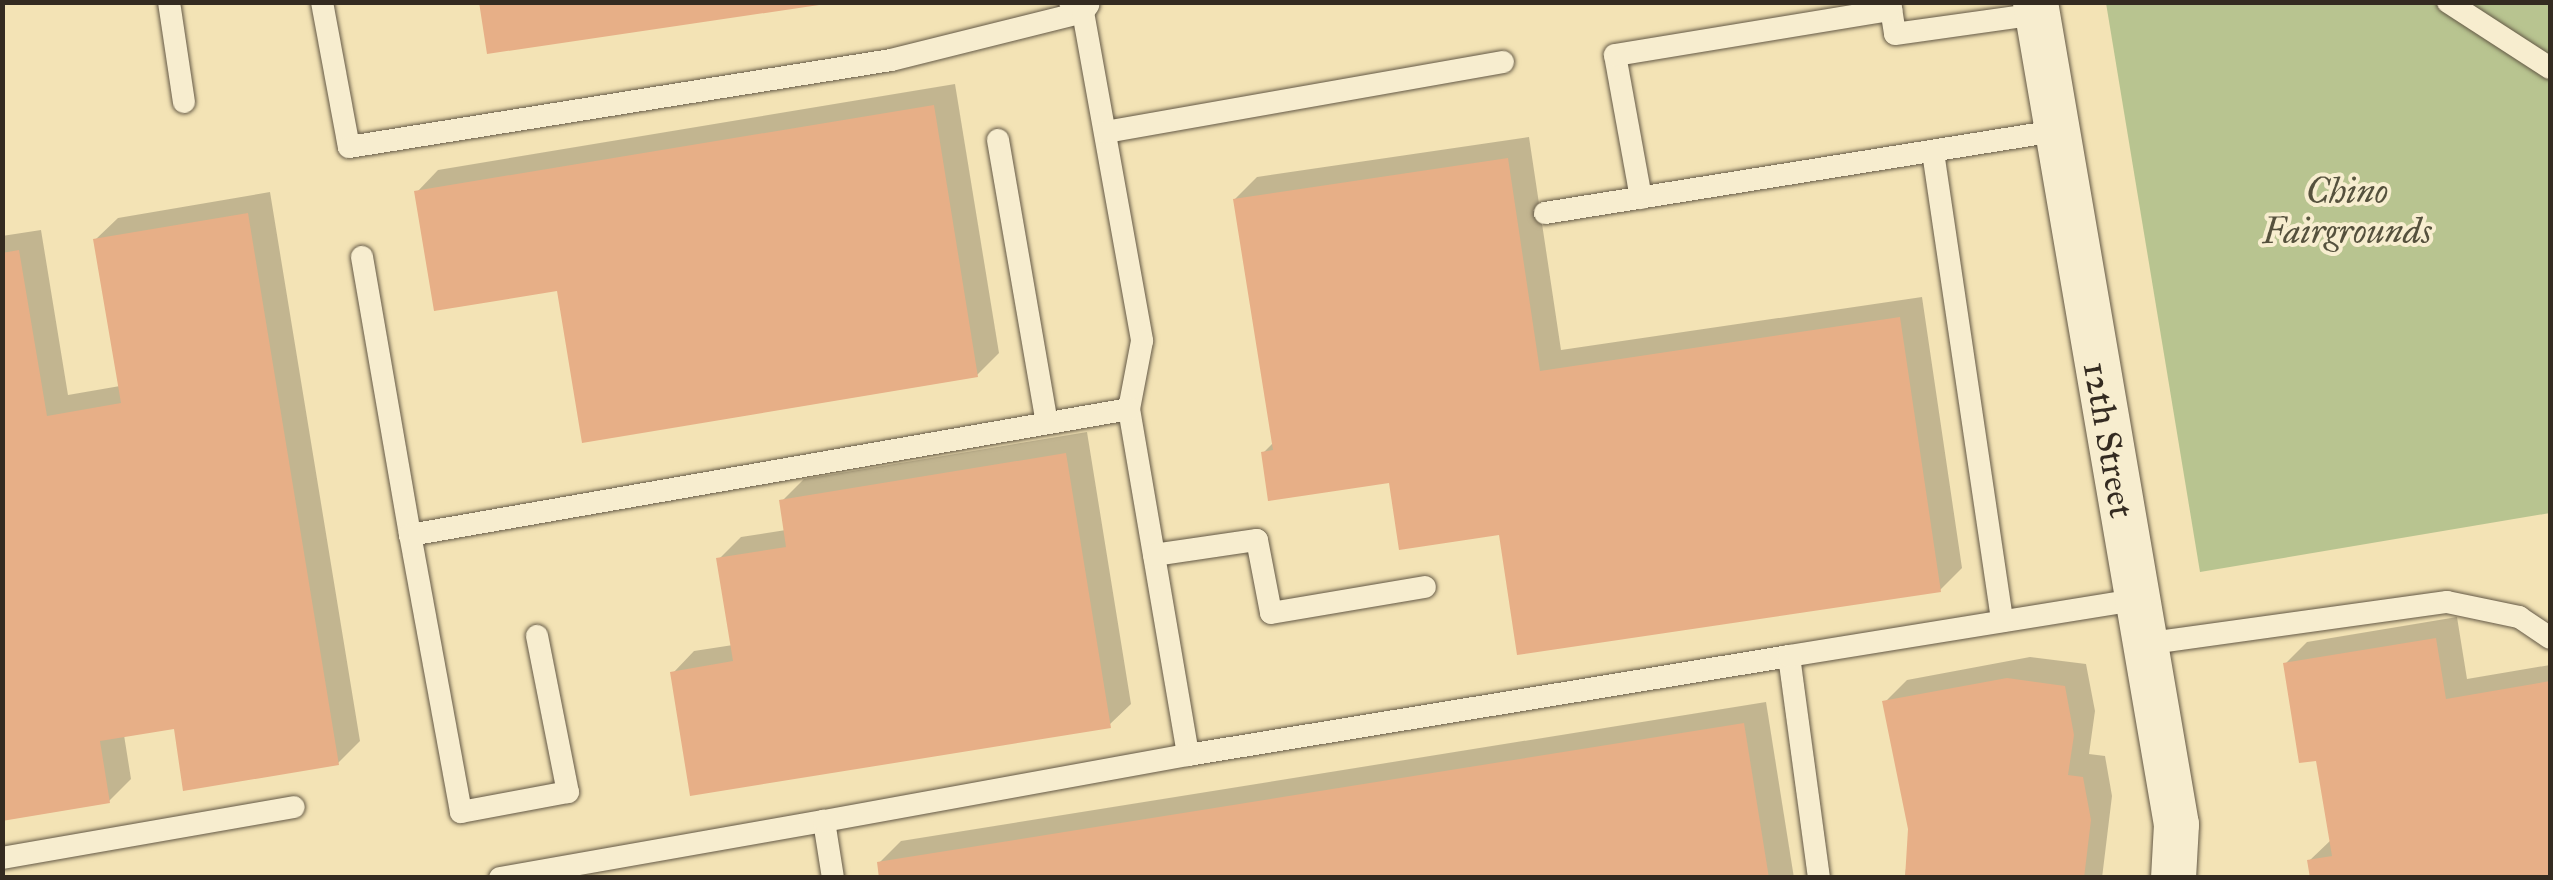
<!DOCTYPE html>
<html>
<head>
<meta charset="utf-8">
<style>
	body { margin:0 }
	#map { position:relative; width:2553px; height:880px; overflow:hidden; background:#f3e3b5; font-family:"IM FELL Great Primer",serif }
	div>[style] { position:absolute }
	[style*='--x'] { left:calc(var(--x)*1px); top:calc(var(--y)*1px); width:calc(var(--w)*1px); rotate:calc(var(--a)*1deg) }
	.green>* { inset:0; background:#b8c490 }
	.shadow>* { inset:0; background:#0003 }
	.building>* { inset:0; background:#e7af87 }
	.roads { filter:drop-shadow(0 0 2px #645946) drop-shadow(0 0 2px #645946) }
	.service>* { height:22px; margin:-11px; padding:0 11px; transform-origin:11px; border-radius:11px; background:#f7edcf }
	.minor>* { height:45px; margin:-22.5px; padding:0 22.5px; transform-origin:22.5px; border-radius:22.5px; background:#f7edcf }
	span { translate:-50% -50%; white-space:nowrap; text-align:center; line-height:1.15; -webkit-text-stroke:8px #f7edcf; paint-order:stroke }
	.park-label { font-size:35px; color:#55513d; font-style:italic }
	.street-label { font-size:35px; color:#342b21 }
	.frame { position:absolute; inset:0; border:5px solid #342b21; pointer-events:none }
</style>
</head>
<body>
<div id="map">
	<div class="green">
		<i style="clip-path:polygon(2106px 3px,2550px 3px,2550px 513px,2200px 572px)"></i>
	</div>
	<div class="shadow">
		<i style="clip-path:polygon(955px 84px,999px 353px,977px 375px,559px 288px,417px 192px,438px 170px)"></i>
		<i style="clip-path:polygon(1529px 137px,1561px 350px,1922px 297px,1962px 568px,1940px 590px,1263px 453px,1274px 442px,1235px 199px,1257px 177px)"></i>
		<i style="clip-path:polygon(270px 192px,360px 741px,338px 763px,176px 727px,124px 735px,131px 779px,109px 801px,2px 818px,2px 236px,41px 230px,68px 395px,120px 386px,96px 239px,118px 218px)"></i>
		<i style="clip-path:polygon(1087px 432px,1131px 704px,1109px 725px,673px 673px,694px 651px,733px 645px,719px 559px,741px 537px,786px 530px,782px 501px,804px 479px)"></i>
		<i style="clip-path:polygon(2457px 617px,2467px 679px,2550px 665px,2550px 878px,2312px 878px,2309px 861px,2332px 839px,2318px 758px,2285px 664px,2307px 642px)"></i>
		<i style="clip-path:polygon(2030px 657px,2086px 664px,2095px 711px,2089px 754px,2105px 756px,2112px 796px,2102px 878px,1905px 878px,1910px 829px,1885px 702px,1907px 680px)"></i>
		<i style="clip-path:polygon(1766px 702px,1794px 878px,882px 878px,879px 863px,901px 841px)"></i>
	</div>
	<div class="building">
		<i style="clip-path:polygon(479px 2px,819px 2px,819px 5px,487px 54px)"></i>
		<i style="clip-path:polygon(934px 105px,978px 377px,582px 443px,557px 291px,434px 311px,414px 191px)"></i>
		<i style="clip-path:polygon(1508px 158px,1540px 371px,1900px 317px,1941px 592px,1517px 655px,1499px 535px,1399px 550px,1389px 483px,1268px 501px,1261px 452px,1273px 450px,1233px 199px)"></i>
		<i style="clip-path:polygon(248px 213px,339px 765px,183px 791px,174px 729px,100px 741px,110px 803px,2px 821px,2px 253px,19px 250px,47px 416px,121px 403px,93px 239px)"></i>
		<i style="clip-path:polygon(1066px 453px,1111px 728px,690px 796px,670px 672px,733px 661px,716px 558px,786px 547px,779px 500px)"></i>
		<i style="clip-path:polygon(2436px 638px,2446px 699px,2550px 681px,2550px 878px,2310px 878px,2307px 860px,2332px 856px,2316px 761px,2299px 763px,2283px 663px)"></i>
		<i style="clip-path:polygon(2007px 678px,2065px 686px,2074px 735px,2068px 775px,2083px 777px,2091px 820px,2084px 878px,1905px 878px,1908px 829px,1882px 701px)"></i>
		<i style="clip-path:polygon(1744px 723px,1769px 878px,879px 878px,877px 862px)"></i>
	</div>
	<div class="roads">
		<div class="service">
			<i style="--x:169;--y:2;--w:101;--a:81.5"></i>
			<i style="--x:322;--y:2;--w:147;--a:79.5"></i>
			<i style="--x:349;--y:147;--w:549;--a:-9.12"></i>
			<i style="--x:891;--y:60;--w:198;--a:-14"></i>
			<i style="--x:1083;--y:12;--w:9;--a:-54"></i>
			<i style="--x:1070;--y:2;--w:16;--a:38"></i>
			<i style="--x:1083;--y:12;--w:334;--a:79.8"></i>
			<i style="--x:1142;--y:341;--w:69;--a:100.8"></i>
			<i style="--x:1129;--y:409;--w:351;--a:80.3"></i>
			<i style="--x:1188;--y:755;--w:609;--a:-9.35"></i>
			<i style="--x:1890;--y:2;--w:32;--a:81"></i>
			<i style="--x:1895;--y:34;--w:143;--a:-8"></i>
			<i style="--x:2448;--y:2;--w:121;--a:32.9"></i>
			<i style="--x:1106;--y:132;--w:403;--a:-10"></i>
			<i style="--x:998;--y:140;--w:287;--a:80.2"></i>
			<i style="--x:1933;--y:152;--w:474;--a:81.6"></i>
			<i style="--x:1641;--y:198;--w:145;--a:-100.3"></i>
			<i style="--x:1615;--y:55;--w:280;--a:-9.3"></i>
			<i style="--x:1545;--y:213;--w:517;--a:-9.13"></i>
			<i style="--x:362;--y:257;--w:282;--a:80.2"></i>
			<i style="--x:1154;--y:555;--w:104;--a:-8.3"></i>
			<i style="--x:1257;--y:540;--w:74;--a:79.1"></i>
			<i style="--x:1271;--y:613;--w:156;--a:-9.6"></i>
			<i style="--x:537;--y:636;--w:159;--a:78.8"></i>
			<i style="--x:568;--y:792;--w:109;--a:169.4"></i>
			<i style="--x:461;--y:812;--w:282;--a:-100.4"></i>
			<i style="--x:410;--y:535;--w:730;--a:-9.94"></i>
			<i style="--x:2144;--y:644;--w:306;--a:-7.9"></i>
			<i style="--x:2447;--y:602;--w:74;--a:11.8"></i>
			<i style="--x:2519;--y:617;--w:37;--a:34"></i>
			<i style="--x:2;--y:858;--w:296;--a:-9.9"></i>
			<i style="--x:500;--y:878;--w:329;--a:-10"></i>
			<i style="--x:833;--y:878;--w:58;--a:-99"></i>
			<i style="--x:824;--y:821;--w:370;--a:-10.3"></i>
			<i style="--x:1819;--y:878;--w:224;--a:-97.7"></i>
			<i style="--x:1789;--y:656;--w:351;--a:-9.2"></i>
		</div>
		<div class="minor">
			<i style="--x:2035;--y:2;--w:834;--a:80.27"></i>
			<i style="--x:2176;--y:824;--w:54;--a:93.2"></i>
		</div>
	</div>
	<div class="park-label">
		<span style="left:2347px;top:212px">Chino<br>Fairgrounds</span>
	</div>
	<div class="street-label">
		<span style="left:2108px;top:440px;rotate:80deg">12th Street</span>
	</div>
	<div class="frame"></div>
</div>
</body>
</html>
